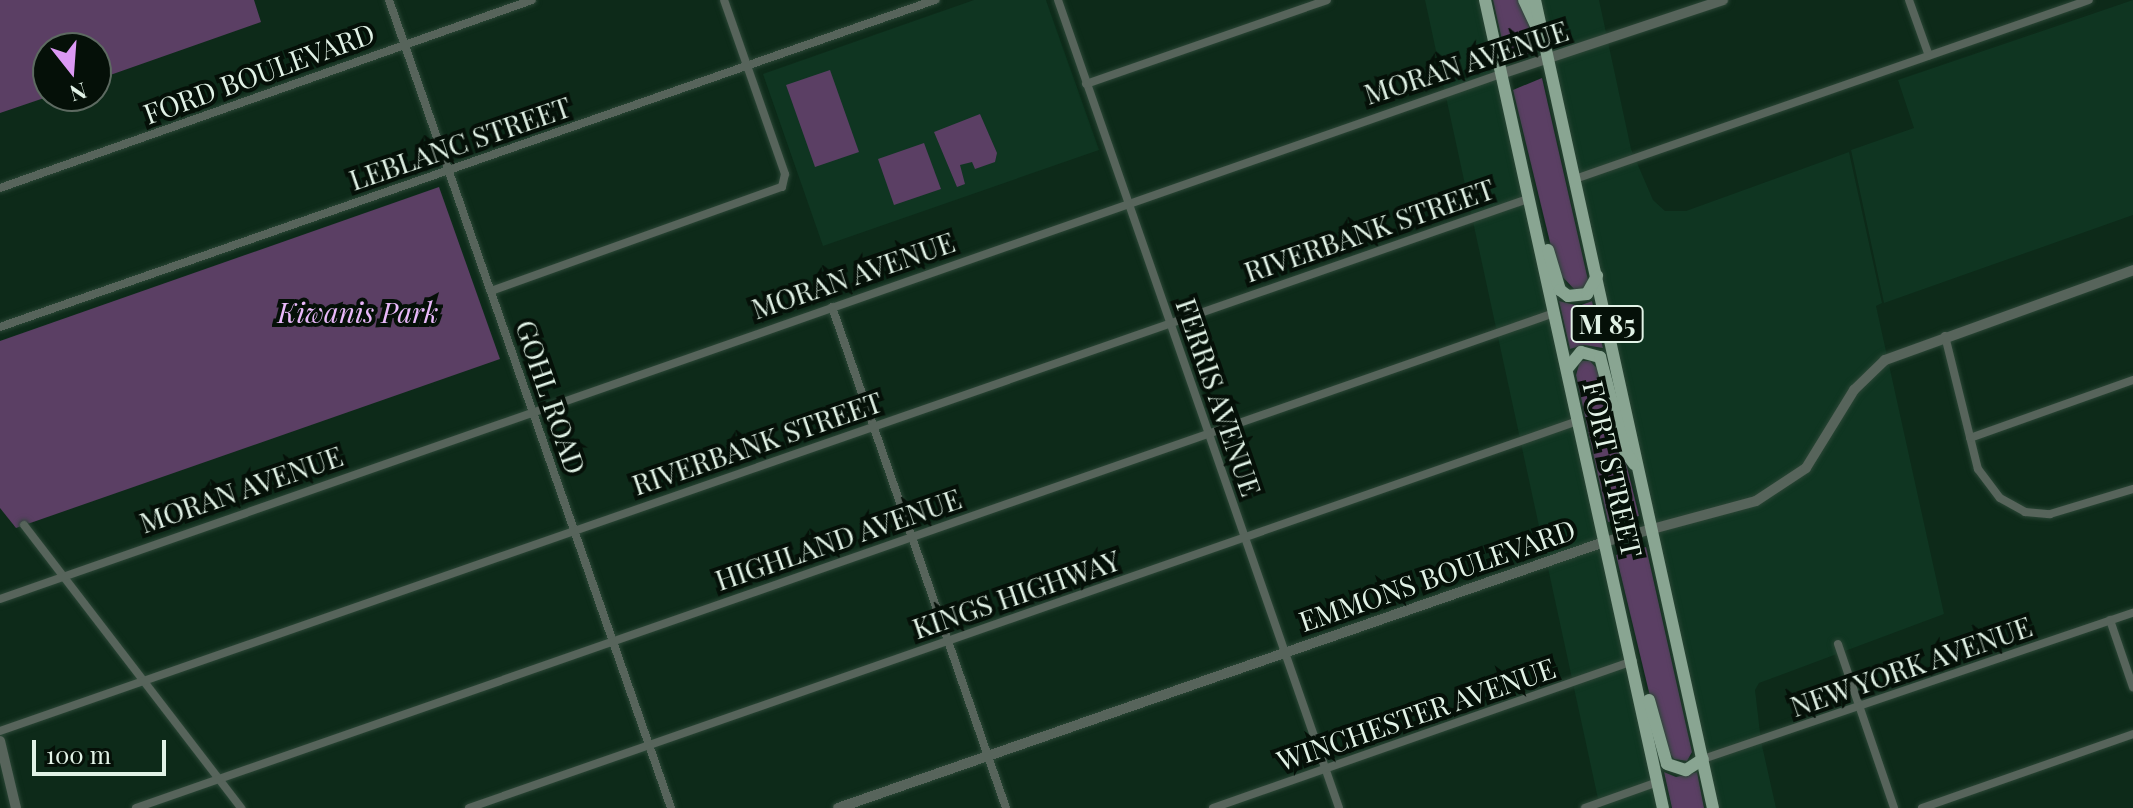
<!DOCTYPE html>
<html>
<head>
<meta charset="utf-8">
<style>
	body { margin:0 }
	#map { position:relative; width:2133px; height:808px; overflow:hidden; background:#0d2a19; font-family:"Playfair Display",serif }
	div>[style] { position:absolute }
	[style*='--x'] { left:calc(var(--x)*1px); top:calc(var(--y)*1px); width:calc(var(--w)*1px); rotate:calc(var(--a)*1deg) }
	.built>* { inset:0; background:#0f3521 }
	.green>* { inset:0; background:#5b3f64 }
	.roads { filter:drop-shadow(0 0 2px #2b4636) drop-shadow(0 0 2px #2b4636) }
	.minor>* { height:8px; margin:-4px; padding:0 4px; transform-origin:4px; border-radius:4px; background:#57645b }
	.tertiary>* { height:10px; margin:-5px; padding:0 5px; transform-origin:5px; border-radius:5px; background:#57645b }
	.primary>* { height:12px; margin:-6px; padding:0 6px; transform-origin:6px; border-radius:6px; background:#89a592 }
	span { translate:-50% -50%; white-space:nowrap; text-align:center; line-height:1.15; -webkit-text-stroke:8px #051008; paint-order:stroke }
	.shield-label span { padding:2px 6px; background:#051008; border:2px solid; border-radius:6px; -webkit-text-stroke-width:0 }
	.shield-label { font-size:26px; color:#e1f2e6; font-weight:700 }
	.street-label { font-size:28px; color:#e1f2e6 }
	.park-label { font-size:28px; color:#e9b9fa; font-style:italic }
	.north { position:absolute; left:32px; top:32px; width:80px; height:80px; box-sizing:border-box; background:#051008; border:2px solid #5d6a61; border-radius:50%; rotate:163deg; font-size:22px; font-weight:700; line-height:32px; text-align:center; color:#e1f2e6 }
	.north::after { content:''; display:block; margin:auto; width:28px; height:36px; background:#dc99f4; clip-path:polygon(50% 0,100% 100%,50% 72%,0 100%) }
	.scale { position:absolute; left:32px; top:740px; width:134px; height:36px; box-sizing:border-box; border:4px solid #e1f2e6; border-top:0; padding-left:10px; font-size:24px; line-height:28px; white-space:nowrap; color:#e1f2e6; -webkit-text-stroke:6px #051008; paint-order:stroke }
</style>
</head>
<body>
<div id="map">
	<div class="built">
		<i style="clip-path:polygon(974px 0,1046px 0,1099px 150px,823px 246px,763px 74px)"></i>
		<i style="clip-path:polygon(1425px 0,1485px 0,1663px 808px,1600px 808px)"></i>
		<i style="clip-path:polygon(1535px 0,1599px 0,1631px 149px,1653px 200px,1665px 211px,1686px 211px,1849px 152px,1882px 303px,1876px 306px,1944px 614px,1759px 683px,1755px 690px,1761px 741px,1776px 808px,1713px 808px)"></i>
		<i style="clip-path:polygon(2133px 0,2133px 215px,1884px 303px,1851px 150px,1914px 128px,1898px 80px)"></i>
	</div>
	<div class="green">
		<i style="clip-path:polygon(0 0,254px 0,261px 22px,96px 80px,96px 48px,48px 48px,50px 96px,0 113px)"></i>
		<i style="clip-path:polygon(1493px 0,1522px 0,1536px 52px,1506px 58px)"></i>
		<i style="clip-path:polygon(830px 70px,859px 152px,815px 167px,786px 85px)"></i>
		<i style="clip-path:polygon(1542px 78px,1588px 280px,1584px 288px,1575px 290px,1557px 271px,1513px 90px)"></i>
		<i style="clip-path:polygon(980px 114px,997px 153px,995px 162px,975px 169px,972px 162px,960px 165px,965px 184px,957px 187px,934px 132px)"></i>
		<i style="clip-path:polygon(924px 143px,941px 189px,894px 205px,878px 159px)"></i>
		<i style="clip-path:polygon(439px 187px,500px 359px,16px 528px,0 508px,0 341px)"></i>
		<i style="clip-path:polygon(1559px 301px,1579px 306px,1592px 301px,1603px 348px,1584px 345px,1570px 349px)"></i>
		<i style="clip-path:polygon(1580px 361px,1590px 361px,1605px 377px,1639px 516px,1608px 522px,1576px 375px)"></i>
		<i style="clip-path:polygon(1646px 547px,1692px 752px,1687px 761px,1674px 759px,1661px 742px,1616px 555px)"></i>
		<i style="clip-path:polygon(1697px 772px,1704px 808px,1672px 808px,1664px 772px,1676px 777px)"></i>
	</div>
	<div class="roads">
		<div class="minor">
			<i style="--x:389;--y:0;--w:856;--a:70.76"></i>
			<i style="--x:1058;--y:0;--w:855;--a:70.82"></i>
			<i style="--x:1909;--y:0;--w:59;--a:70.3"></i>
			<i style="--x:1086;--y:84;--w:255;--a:-19.2"></i>
			<i style="--x:1575;--y:179;--w:544;--a:-19.2"></i>
			<i style="--x:0;--y:188;--w:564;--a:-19.46"></i>
			<i style="--x:491;--y:291;--w:309;--a:-19.7"></i>
			<i style="--x:782;--y:187;--w:13;--a:-77"></i>
			<i style="--x:785;--y:174;--w:184;--a:-109.3"></i>
			<i style="--x:832;--y:307;--w:530;--a:70.85"></i>
			<i style="--x:0;--y:327;--w:991;--a:-19.28"></i>
			<i style="--x:1945;--y:336;--w:137;--a:76.1"></i>
			<i style="--x:1978;--y:469;--w:36;--a:53"></i>
			<i style="--x:2000;--y:498;--w:29;--a:29"></i>
			<i style="--x:2025;--y:512;--w:25;--a:5"></i>
			<i style="--x:2050;--y:514;--w:87;--a:-16.8"></i>
			<i style="--x:1970;--y:438;--w:173;--a:-19.6"></i>
			<i style="--x:24;--y:525;--w:357;--a:52.5"></i>
			<i style="--x:0;--y:599;--w:1590;--a:-19.28"></i>
			<i style="--x:2110;--y:620;--w:71;--a:71.1"></i>
			<i style="--x:1838;--y:644;--w:173;--a:71.1"></i>
			<i style="--x:0;--y:731;--w:1618;--a:-19.2"></i>
			<i style="--x:1703;--y:759;--w:454;--a:-18.8"></i>
			<i style="--x:136;--y:808;--w:1502;--a:-19.24"></i>
			<i style="--x:469;--y:808;--w:1175;--a:-19.24"></i>
			<i style="--x:1213;--y:808;--w:445;--a:-19.3"></i>
			<i style="--x:1585;--y:808;--w:77;--a:-19.6"></i>
			<i style="--x:1922;--y:808;--w:224;--a:-19.3"></i>
		</div>
		<div class="tertiary">
			<i style="--x:1501;--y:74;--w:234;--a:-18.4"></i>
			<i style="--x:0;--y:741;--w:69;--a:76.6"></i>
			<i style="--x:838;--y:808;--w:811;--a:-19.15"></i>
			<i style="--x:1604;--y:542;--w:157;--a:-15.1"></i>
			<i style="--x:1756;--y:501;--w:60;--a:-33.4"></i>
			<i style="--x:1806;--y:468;--w:92;--a:-58.4"></i>
			<i style="--x:1854;--y:390;--w:43;--a:-44.1"></i>
			<i style="--x:1885;--y:360;--w:264;--a:-19.9"></i>
		</div>
		<div class="primary">
			<i style="--x:1485;--y:0;--w:827;--a:77.58"></i>
			<i style="--x:1524;--y:0;--w:29;--a:65"></i>
			<i style="--x:1535;--y:0;--w:827;--a:77.58"></i>
			<i style="--x:1548;--y:250;--w:42;--a:73.3"></i>
			<i style="--x:1560;--y:290;--w:10;--a:37"></i>
			<i style="--x:1568;--y:296;--w:19;--a:-6"></i>
			<i style="--x:1587;--y:294;--w:21;--a:-61"></i>
			<i style="--x:1567;--y:369;--w:22;--a:-51"></i>
			<i style="--x:1581;--y:352;--w:20;--a:15"></i>
			<i style="--x:1600;--y:357;--w:97;--a:75.1"></i>
			<i style="--x:1625;--y:451;--w:16;--a:55"></i>
			<i style="--x:1649;--y:700;--w:66;--a:74.3"></i>
			<i style="--x:1667;--y:764;--w:20;--a:18"></i>
			<i style="--x:1686;--y:770;--w:20;--a:-33"></i>
		</div>
	</div>
	<div class="shield-label">
		<span style="left:1607px;top:324px">M 85</span>
	</div>
	<div class="street-label">
		<span style="left:1466px;top:62px;rotate:-18deg">MORAN AVENUE</span>
		<span style="left:259px;top:73px;rotate:-20deg">FORD BOULEVARD</span>
		<span style="left:460px;top:143px;rotate:-19deg">LEBLANC STREET</span>
		<span style="left:1369px;top:230px;rotate:-19deg">RIVERBANK STREET</span>
		<span style="left:853px;top:275px;rotate:-19deg">MORAN AVENUE</span>
		<span style="left:551px;top:397px;rotate:71deg">GOHL ROAD</span>
		<span style="left:1219px;top:397px;rotate:71deg">FERRIS AVENUE</span>
		<span style="left:757px;top:443px;rotate:-19deg">RIVERBANK STREET</span>
		<span style="left:1613px;top:469px;rotate:77deg">FORT STREET</span>
		<span style="left:241px;top:489px;rotate:-19deg">MORAN AVENUE</span>
		<span style="left:838px;top:539px;rotate:-19deg">HIGHLAND AVENUE</span>
		<span style="left:1437px;top:575px;rotate:-19deg">EMMONS BOULEVARD</span>
		<span style="left:1016px;top:594px;rotate:-19deg">KINGS HIGHWAY</span>
		<span style="left:1911px;top:666px;rotate:-19deg">NEW YORK AVENUE</span>
		<span style="left:1416px;top:714px;rotate:-19deg">WINCHESTER AVENUE</span>
	</div>
	<div class="park-label">
		<span style="left:358px;top:312px">Kiwanis Park</span>
	</div>
	<div class="north">N</div>
	<div class="scale">100 m</div>
</div>
</body>
</html>
